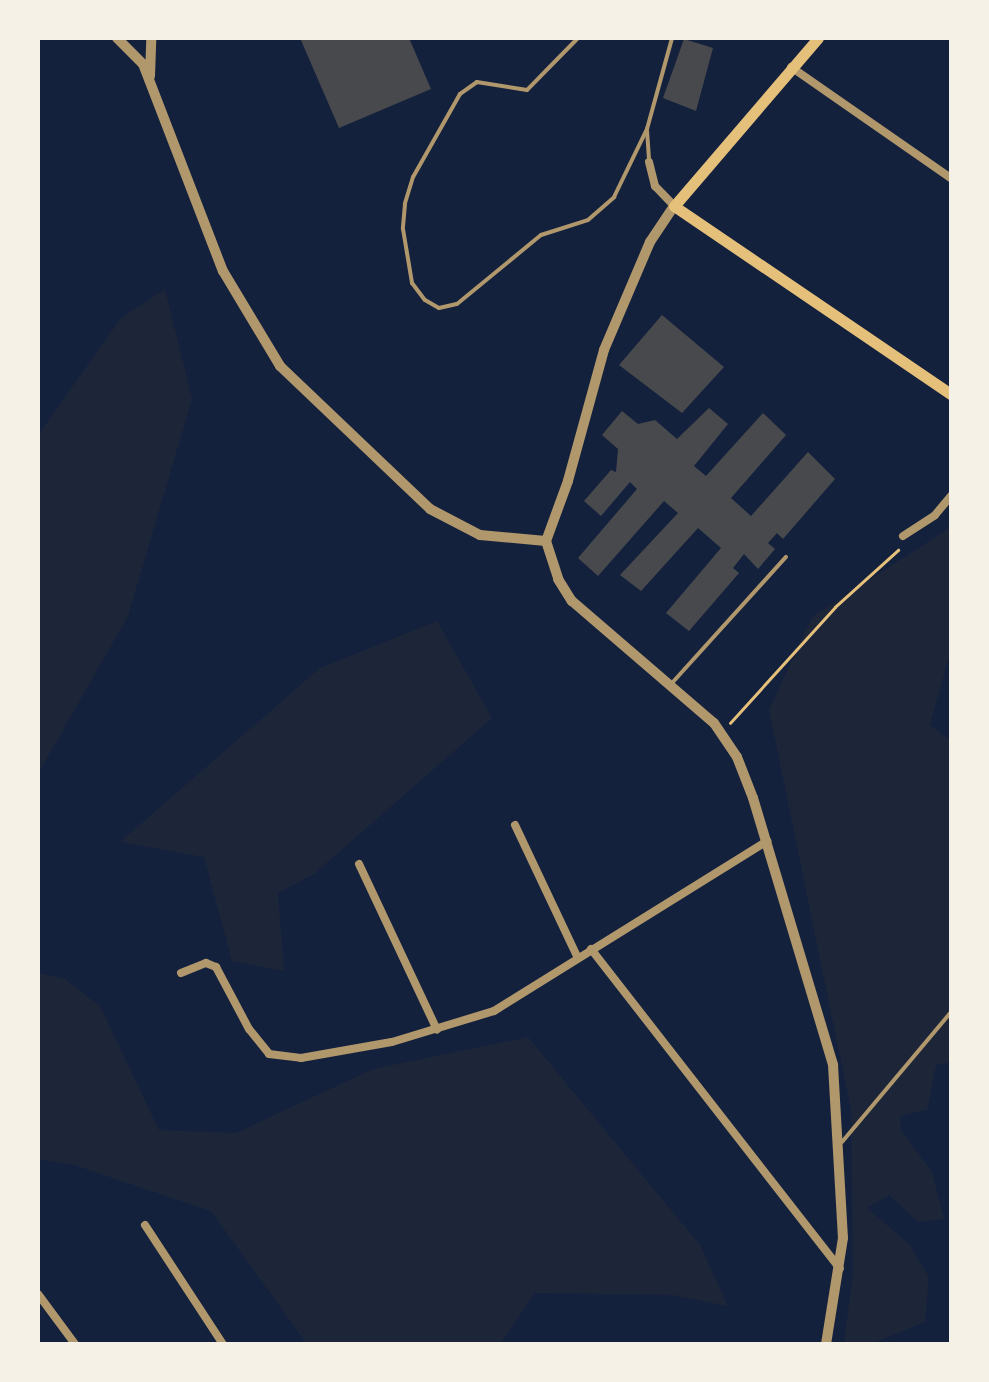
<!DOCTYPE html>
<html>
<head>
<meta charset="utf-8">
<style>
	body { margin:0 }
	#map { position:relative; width:989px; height:1382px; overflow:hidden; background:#14213d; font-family:"Times New Roman",serif }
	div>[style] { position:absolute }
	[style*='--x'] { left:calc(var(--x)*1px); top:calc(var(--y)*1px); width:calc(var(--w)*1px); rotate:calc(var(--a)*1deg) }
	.green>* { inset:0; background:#1d2539 }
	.building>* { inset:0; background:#48494c }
	.path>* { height:2.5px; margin:-1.25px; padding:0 1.25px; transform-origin:1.25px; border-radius:1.25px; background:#e5c07b }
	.service>* { height:4px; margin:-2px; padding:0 2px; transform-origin:2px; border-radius:2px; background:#b1986c }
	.minor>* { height:8px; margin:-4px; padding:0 4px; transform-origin:4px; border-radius:4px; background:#b1986c }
	.tertiary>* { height:10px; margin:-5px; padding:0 5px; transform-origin:5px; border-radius:5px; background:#b1986c }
	.secondary>* { height:11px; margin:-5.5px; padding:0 5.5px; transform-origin:5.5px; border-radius:5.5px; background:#e5c07b }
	span { translate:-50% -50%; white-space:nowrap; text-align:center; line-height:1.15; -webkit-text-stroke:9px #f6f1e7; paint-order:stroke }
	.frame { position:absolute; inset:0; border:40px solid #f6f1e7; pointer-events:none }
</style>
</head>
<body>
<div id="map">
	<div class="green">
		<i style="clip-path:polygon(165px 289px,192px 399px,128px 616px,38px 774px,38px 435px,121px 318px)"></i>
		<i style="clip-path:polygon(951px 527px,951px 649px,930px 725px,951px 741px,951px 1062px,936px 1065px,927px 1110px,900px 1116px,901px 1130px,932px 1172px,944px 1219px,918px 1222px,889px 1195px,867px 1208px,909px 1244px,929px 1277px,925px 1322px,871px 1344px,844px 1344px,853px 1272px,851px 1110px,769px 710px,812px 617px)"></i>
		<i style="clip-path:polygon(437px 621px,492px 718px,314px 874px,278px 893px,284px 971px,232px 961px,204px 857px,120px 842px,320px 668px)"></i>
		<i style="clip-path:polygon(38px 973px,65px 979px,100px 1006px,159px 1130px,236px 1133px,373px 1069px,528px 1037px,700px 1245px,728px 1306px,673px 1295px,535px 1293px,500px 1344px,307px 1344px,211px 1211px,74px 1165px,38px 1159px)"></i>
	</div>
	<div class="building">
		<i style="clip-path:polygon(300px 38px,409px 38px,431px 89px,339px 128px)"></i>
		<i style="clip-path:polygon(684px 39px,713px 48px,696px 111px,663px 98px)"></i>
		<i style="clip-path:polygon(662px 315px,724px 367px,682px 413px,619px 365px)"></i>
		<i style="clip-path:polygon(709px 408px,728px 424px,694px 466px,706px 476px,763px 413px,786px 435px,731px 498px,751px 516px,808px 452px,835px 479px,783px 539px,777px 533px,768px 543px,775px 549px,758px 569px,744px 554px,733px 568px,739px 573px,689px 631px,666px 613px,721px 548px,698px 528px,641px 591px,620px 575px,678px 513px,664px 501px,598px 576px,578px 558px,637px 489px,630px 482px,601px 516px,584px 501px,611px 470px,616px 472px,618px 449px,602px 435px,622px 411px,638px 424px,655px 420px,677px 439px)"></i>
	</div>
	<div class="path">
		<i style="--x:730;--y:723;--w:156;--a:-47.8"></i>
		<i style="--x:835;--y:607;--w:85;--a:-42.1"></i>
	</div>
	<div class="service">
		<i style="--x:578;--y:38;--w:73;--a:134.4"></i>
		<i style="--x:527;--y:90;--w:51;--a:-170.9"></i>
		<i style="--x:477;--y:82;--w:21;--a:145"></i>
		<i style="--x:460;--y:94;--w:95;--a:119.5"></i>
		<i style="--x:413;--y:177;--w:28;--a:107"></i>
		<i style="--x:405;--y:204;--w:25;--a:95"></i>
		<i style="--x:403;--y:229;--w:55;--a:80.5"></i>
		<i style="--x:412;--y:283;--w:21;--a:53"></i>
		<i style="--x:425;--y:300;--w:16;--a:30"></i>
		<i style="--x:439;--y:308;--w:18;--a:-13"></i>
		<i style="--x:457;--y:304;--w:109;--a:-39.4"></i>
		<i style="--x:541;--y:235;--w:49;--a:-17.7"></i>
		<i style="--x:588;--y:220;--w:35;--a:-41"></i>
		<i style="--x:614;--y:197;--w:76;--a:-64.1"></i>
		<i style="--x:649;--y:159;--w:30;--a:-94"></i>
		<i style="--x:647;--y:129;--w:94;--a:-74.6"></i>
		<i style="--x:672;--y:683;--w:170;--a:-47.9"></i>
		<i style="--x:842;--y:1142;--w:171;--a:-50"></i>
	</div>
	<div class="minor">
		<i style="--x:791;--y:67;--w:196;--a:34.8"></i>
		<i style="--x:649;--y:162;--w:25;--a:76"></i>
		<i style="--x:655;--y:186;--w:28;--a:46"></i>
		<i style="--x:903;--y:536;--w:38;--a:-33"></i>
		<i style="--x:935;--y:515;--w:26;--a:-50"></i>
		<i style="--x:515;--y:825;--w:145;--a:64.7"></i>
		<i style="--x:359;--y:864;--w:183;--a:64.8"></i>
		<i style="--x:591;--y:949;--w:405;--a:52.1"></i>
		<i style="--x:181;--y:973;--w:27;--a:-22"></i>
		<i style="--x:206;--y:963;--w:11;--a:22"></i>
		<i style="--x:216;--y:967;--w:70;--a:62"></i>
		<i style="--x:249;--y:1029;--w:32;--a:51"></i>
		<i style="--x:269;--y:1054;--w:32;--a:7"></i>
		<i style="--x:301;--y:1058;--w:92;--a:-10"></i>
		<i style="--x:392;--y:1042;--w:107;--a:-16.9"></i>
		<i style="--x:494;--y:1011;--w:322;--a:-31.9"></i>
		<i style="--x:145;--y:1225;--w:142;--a:56.8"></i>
		<i style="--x:38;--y:1294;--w:62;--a:53.5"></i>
	</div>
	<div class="tertiary">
		<i style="--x:117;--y:38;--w:37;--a:45"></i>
		<i style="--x:143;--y:64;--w:222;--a:68.9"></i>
		<i style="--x:223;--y:271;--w:111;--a:59"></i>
		<i style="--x:280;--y:366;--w:207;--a:43.6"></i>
		<i style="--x:430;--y:509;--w:56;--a:27.5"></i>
		<i style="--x:480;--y:535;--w:66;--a:5.2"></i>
		<i style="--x:150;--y:76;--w:38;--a:-88"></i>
		<i style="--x:674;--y:206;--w:43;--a:123.7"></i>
		<i style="--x:650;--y:242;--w:117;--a:113.1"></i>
		<i style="--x:604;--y:350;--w:136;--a:105.4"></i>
		<i style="--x:568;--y:481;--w:64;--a:110.1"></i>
		<i style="--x:546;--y:541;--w:40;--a:72"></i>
		<i style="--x:558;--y:579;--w:26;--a:58"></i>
		<i style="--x:572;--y:601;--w:187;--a:40.7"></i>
		<i style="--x:714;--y:723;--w:41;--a:55.9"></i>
		<i style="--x:737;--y:757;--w:44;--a:68.7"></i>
		<i style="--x:753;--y:798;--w:279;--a:73.3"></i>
		<i style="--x:833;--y:1065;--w:173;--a:86.7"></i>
		<i style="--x:843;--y:1238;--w:107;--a:99.1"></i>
	</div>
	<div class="secondary">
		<i style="--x:818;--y:38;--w:221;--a:130.6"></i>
		<i style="--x:674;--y:206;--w:336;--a:34.2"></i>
	</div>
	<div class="frame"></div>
</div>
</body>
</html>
